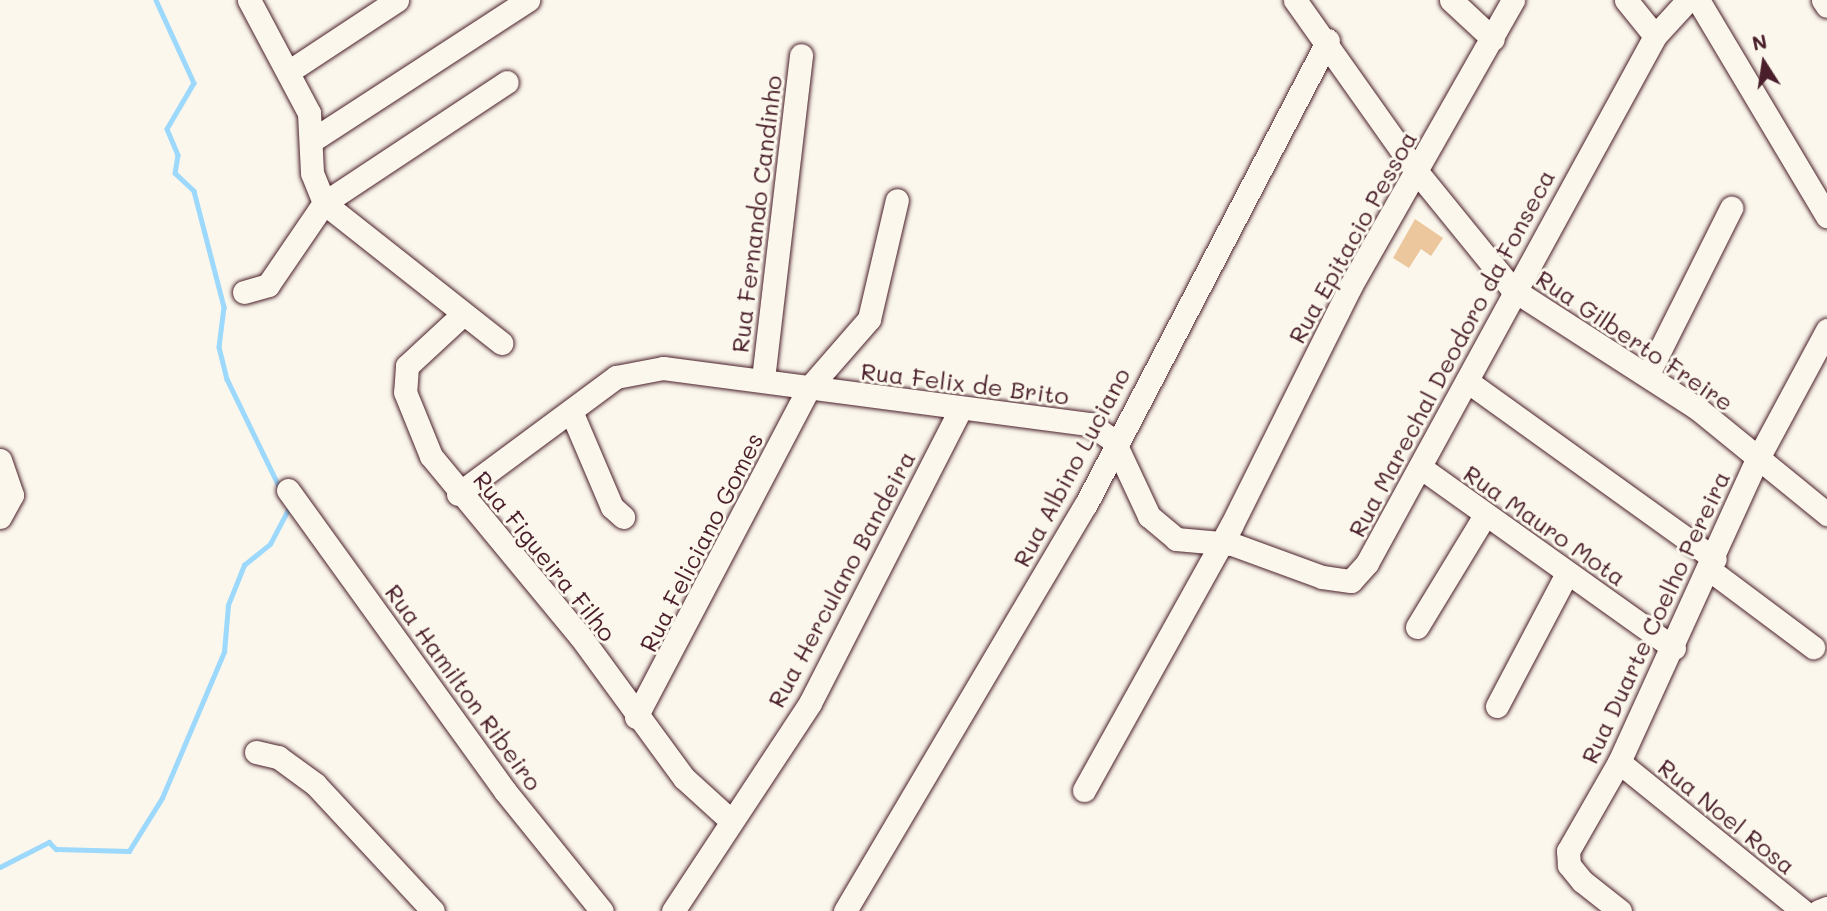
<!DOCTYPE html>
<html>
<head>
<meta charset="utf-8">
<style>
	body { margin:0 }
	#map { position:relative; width:1827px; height:911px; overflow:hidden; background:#fbf7ec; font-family:Mali,sans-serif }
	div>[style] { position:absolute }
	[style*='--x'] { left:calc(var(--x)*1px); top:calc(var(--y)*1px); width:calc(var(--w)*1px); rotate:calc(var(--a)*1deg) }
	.stream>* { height:4.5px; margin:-2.25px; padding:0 2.25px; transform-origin:2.25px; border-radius:2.25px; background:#9dd8fd }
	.building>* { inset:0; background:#ecc79d }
	.roads { filter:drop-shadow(0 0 2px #4a1f2b) drop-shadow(0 0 2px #4a1f2b) }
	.minor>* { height:23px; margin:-11.5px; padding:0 11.5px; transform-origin:11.5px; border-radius:11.5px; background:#fbf7ec }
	span { translate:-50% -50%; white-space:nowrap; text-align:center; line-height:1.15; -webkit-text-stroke:6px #fbf7ec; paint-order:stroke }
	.street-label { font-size:24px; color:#4a1f2b }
	.north { position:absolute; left:1729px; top:28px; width:70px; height:70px; -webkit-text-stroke:5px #fbf7ec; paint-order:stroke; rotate:348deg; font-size:19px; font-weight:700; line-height:28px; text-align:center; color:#4a1f2b }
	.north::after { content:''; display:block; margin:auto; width:24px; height:32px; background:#4a1f2b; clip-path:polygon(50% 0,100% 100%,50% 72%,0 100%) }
</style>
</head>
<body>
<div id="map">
	<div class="stream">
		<i style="--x:156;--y:0;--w:91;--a:65.4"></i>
		<i style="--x:194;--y:83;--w:53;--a:120.4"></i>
		<i style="--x:167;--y:129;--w:28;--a:67"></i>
		<i style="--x:178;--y:155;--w:18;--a:99"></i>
		<i style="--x:175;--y:173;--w:26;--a:43"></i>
		<i style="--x:194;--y:191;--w:120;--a:75.5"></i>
		<i style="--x:224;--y:307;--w:40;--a:97.1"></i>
		<i style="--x:219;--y:347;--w:33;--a:76"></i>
		<i style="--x:227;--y:379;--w:121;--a:64.1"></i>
		<i style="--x:0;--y:867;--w:55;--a:-27"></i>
		<i style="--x:49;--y:842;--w:10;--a:45"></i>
		<i style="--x:56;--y:849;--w:73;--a:1.6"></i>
		<i style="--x:129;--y:851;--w:62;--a:-58.1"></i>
		<i style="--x:162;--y:798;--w:159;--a:-67"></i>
		<i style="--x:224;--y:652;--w:47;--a:-85.1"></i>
		<i style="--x:228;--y:605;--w:43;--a:-68.2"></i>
		<i style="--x:244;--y:565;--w:33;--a:-39"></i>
		<i style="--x:270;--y:544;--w:41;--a:-62.2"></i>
	</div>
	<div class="building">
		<i style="clip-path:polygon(1415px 219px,1443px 238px,1431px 256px,1421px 249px,1409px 268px,1393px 258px)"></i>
	</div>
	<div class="roads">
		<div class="minor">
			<i style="--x:249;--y:0;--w:128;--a:62"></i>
			<i style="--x:309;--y:113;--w:60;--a:87.1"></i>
			<i style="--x:312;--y:173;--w:32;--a:68"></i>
			<i style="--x:324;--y:203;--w:226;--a:38.3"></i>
			<i style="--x:1295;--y:0;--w:211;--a:54.7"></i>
			<i style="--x:1417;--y:172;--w:151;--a:50.9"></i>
			<i style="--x:1512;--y:289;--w:220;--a:32.8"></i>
			<i style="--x:1697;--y:408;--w:168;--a:39.2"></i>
			<i style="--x:1451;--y:0;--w:57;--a:42.9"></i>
			<i style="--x:1626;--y:0;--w:46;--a:51.1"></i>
			<i style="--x:1698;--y:0;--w:252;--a:59.2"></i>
			<i style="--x:1823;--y:0;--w:7;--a:56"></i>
			<i style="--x:291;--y:70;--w:127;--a:-33.4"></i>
			<i style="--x:311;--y:141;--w:259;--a:-33"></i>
			<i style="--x:244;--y:292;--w:25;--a:-16"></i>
			<i style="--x:268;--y:285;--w:99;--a:-55.7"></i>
			<i style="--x:324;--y:203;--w:219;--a:-33.5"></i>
			<i style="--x:462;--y:315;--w:75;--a:137.2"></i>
			<i style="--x:407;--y:366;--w:26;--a:94"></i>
			<i style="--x:405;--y:392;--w:69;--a:67.9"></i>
			<i style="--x:431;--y:456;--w:234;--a:50.4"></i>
			<i style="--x:580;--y:636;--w:176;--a:53.8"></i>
			<i style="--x:684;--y:778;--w:61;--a:42.3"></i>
			<i style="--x:1648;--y:374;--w:186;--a:-63.4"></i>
			<i style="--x:763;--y:379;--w:326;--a:-83.3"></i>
			<i style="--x:1467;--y:381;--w:305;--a:35.7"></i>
			<i style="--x:571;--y:411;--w:104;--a:66.9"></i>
			<i style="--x:612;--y:507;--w:15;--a:42"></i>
			<i style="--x:0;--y:460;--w:37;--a:71"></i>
			<i style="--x:12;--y:495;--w:25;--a:119"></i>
			<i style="--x:1420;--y:467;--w:312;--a:35.5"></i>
			<i style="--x:288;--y:490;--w:371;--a:54.2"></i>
			<i style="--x:505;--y:791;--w:154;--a:51.1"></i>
			<i style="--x:458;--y:494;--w:197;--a:-36.5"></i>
			<i style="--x:616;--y:377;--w:48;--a:-10.8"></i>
			<i style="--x:663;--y:368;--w:431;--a:7.5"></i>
			<i style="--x:1090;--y:424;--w:29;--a:35"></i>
			<i style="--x:1114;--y:441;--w:83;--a:65"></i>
			<i style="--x:1149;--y:516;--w:35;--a:40"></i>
			<i style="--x:1176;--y:539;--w:56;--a:5.1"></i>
			<i style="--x:1232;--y:544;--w:96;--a:20.1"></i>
			<i style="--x:1322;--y:577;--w:29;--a:8"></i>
			<i style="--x:1351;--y:581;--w:24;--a:-48"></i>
			<i style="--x:1367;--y:563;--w:601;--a:-61.34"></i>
			<i style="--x:1655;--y:36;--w:49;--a:-47.5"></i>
			<i style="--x:1710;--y:570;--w:129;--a:36.8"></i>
			<i style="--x:1417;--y:627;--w:131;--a:-58.7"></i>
			<i style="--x:1497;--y:706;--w:150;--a:-62.2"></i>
			<i style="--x:636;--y:717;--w:370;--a:-62.3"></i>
			<i style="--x:808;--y:389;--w:93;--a:-48.9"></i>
			<i style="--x:869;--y:319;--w:122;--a:-76.8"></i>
			<i style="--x:256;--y:752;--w:23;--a:13"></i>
			<i style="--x:278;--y:757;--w:46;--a:36.1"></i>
			<i style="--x:315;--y:784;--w:173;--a:47.1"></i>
			<i style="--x:1619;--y:762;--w:237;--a:39"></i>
			<i style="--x:1084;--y:790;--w:302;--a:-60.9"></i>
			<i style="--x:1231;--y:526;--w:267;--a:-63.5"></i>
			<i style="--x:1350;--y:287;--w:330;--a:-60.4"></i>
			<i style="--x:673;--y:911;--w:249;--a:-56.6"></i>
			<i style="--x:810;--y:703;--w:329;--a:-62.9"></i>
			<i style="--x:845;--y:911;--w:473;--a:-59.4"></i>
			<i style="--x:1086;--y:504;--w:523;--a:-62.46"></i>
			<i style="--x:1620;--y:911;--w:48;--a:-141.7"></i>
			<i style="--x:1582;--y:881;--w:21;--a:-129"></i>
			<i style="--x:1569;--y:865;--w:14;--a:-94"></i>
			<i style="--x:1568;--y:851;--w:103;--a:-60.2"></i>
			<i style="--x:1619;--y:762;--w:330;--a:-65.5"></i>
			<i style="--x:1756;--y:462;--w:150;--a:-61.7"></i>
			<i style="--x:1819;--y:911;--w:9;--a:-21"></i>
		</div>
	</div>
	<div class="street-label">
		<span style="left:756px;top:214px;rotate:-83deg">Rua Fernando Candinho</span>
		<span style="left:1352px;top:237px;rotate:-61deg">Rua Epitacio Pessoa</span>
		<span style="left:1635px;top:340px;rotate:34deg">Rua Gilberto Freire</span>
		<span style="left:1451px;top:353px;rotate:-62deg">Rua Marechal Deodoro da Fonseca</span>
		<span style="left:965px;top:383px;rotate:7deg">Rua Felix de Brito</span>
		<span style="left:1071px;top:467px;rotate:-62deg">Rua Albino Luciano</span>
		<span style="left:1545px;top:525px;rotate:35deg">Rua Mauro Mota</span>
		<span style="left:701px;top:542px;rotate:-63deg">Rua Feliciano Gomes</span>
		<span style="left:545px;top:556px;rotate:51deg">Rua Figueira Filho</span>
		<span style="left:841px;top:579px;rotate:-62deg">Rua Herculano Bandeira</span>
		<span style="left:1655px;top:617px;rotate:-65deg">Rua Duarte Coelho Pereira</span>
		<span style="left:464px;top:687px;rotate:54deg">Rua Hamilton Ribeiro</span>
		<span style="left:1727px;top:816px;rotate:39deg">Rua Noel Rosa</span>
	</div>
	<div class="north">N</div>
</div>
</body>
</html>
